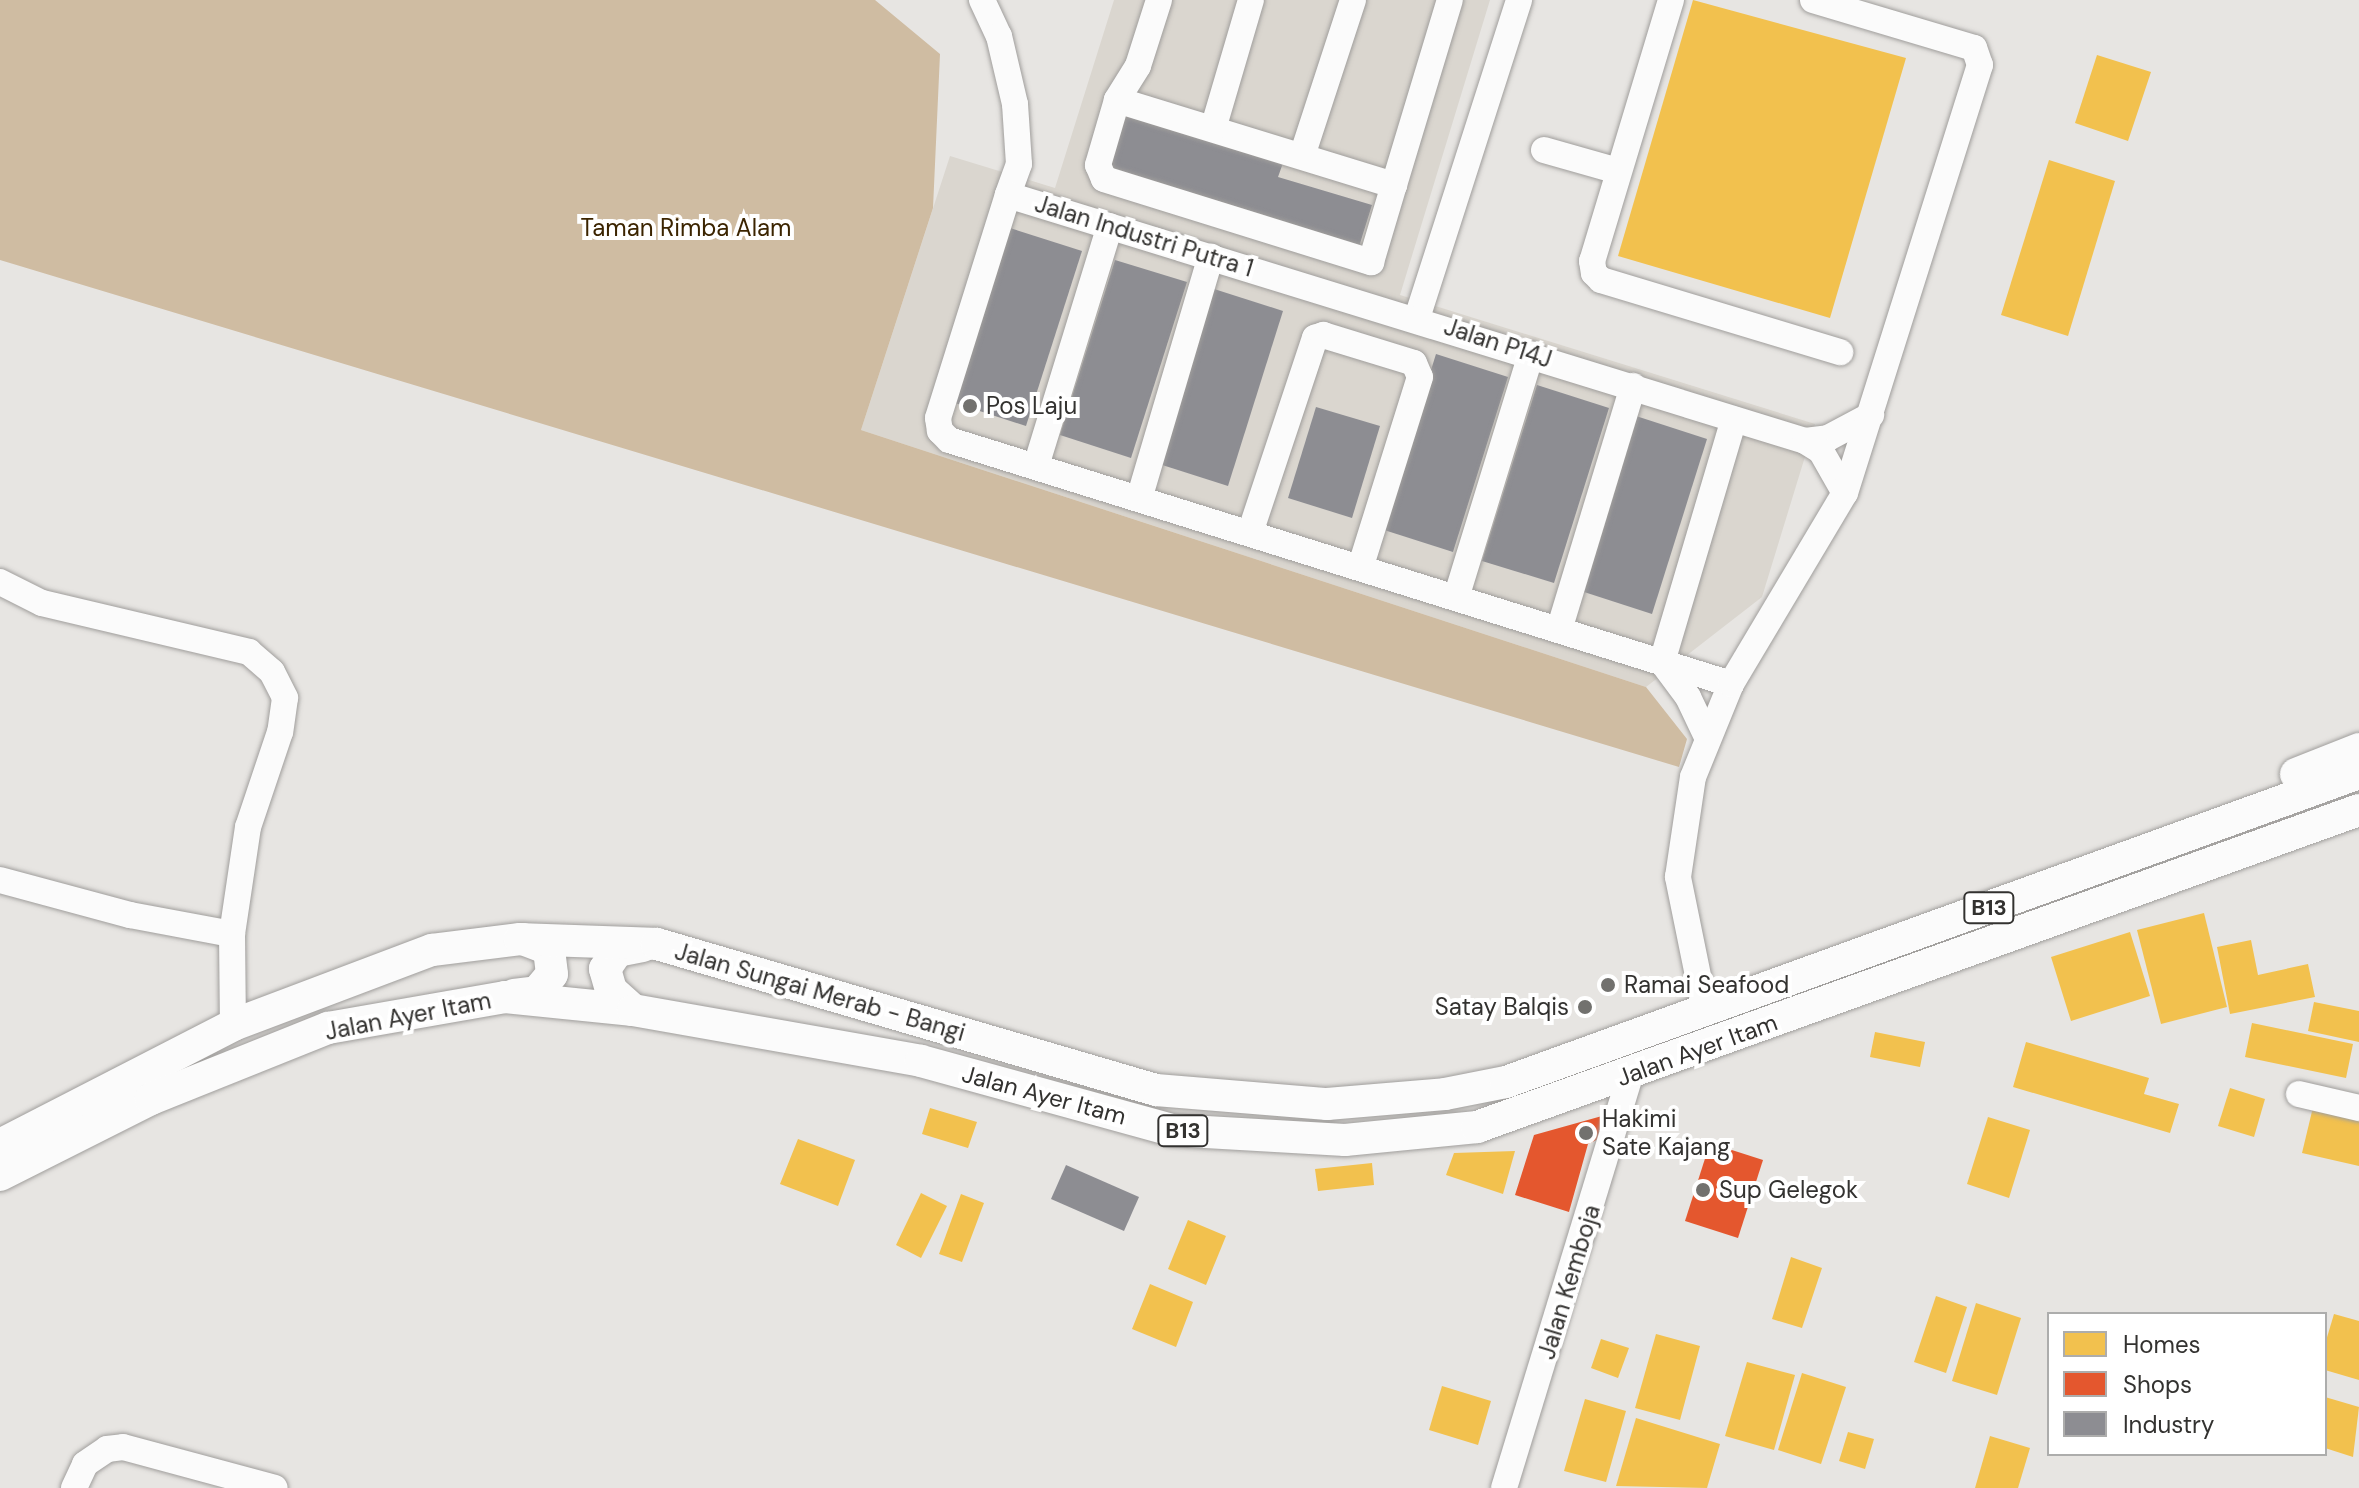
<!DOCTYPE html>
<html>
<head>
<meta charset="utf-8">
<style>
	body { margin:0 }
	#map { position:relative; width:2359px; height:1488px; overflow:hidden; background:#e7e5e2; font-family:"DM Sans",sans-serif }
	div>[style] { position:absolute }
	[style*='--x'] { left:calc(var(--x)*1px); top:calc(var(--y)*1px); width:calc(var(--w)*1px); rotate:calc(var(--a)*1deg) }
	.built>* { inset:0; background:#dad6cf }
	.forest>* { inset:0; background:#cfbca2 }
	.homes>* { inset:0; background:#f2c14e }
	.shops>* { inset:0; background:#e4572e }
	.industry>* { inset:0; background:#8d8d92 }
	.roads { filter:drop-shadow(0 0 2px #a09e9c) drop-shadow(0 0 2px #a09e9c) }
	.minor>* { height:26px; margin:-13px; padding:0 13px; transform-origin:13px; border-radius:13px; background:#fbfbfb }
	.major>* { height:32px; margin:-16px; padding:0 16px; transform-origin:16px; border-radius:16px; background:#fbfbfb }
	.dots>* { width:22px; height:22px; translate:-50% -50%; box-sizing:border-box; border:4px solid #fff; border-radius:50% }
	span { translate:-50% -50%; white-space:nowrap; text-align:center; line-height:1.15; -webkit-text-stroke:8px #fff; paint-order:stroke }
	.shield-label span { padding:2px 6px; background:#fff; border:2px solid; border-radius:6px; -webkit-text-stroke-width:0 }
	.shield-label { font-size:22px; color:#333230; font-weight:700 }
	.park-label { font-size:24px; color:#3b2400 }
	.street-label { font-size:24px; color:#333230 }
	.poi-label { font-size:24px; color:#333230 }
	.left { translate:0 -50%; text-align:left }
	.right { translate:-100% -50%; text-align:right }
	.legend { position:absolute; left:2047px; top:1312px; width:280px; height:144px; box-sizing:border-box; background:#fff; border:2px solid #adadac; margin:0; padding:10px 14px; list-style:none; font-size:24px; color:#333230 }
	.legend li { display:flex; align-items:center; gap:16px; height:40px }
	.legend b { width:40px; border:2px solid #adadac }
</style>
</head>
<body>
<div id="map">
	<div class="built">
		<i style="clip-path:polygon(1114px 0,1490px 0,1400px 295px,1815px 424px,1762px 597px,1646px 687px,861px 430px,950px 156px,1055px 188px)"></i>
	</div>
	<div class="forest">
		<i style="clip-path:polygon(0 0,875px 0,940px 54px,933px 208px,861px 430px,1646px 687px,1687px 739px,1679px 767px,0 260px)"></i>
	</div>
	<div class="homes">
		<i style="clip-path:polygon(1693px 0,1906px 58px,1830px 318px,1618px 256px)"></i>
		<i style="clip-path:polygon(2097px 55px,2151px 72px,2128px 141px,2075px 123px)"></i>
		<i style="clip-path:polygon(2049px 160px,2115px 181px,2068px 336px,2001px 315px)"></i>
		<i style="clip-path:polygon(2204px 913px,2227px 1007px,2161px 1024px,2137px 930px)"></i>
		<i style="clip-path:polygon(2130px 932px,2150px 996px,2071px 1021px,2051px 957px)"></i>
		<i style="clip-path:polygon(2251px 940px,2258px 975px,2308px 964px,2315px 997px,2230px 1014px,2217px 947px)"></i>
		<i style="clip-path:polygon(2314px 1002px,2359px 1011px,2359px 1042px,2308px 1031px)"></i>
		<i style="clip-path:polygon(2252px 1023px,2353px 1044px,2346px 1078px,2245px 1057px)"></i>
		<i style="clip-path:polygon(1875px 1032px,1925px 1042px,1920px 1067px,1870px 1057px)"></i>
		<i style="clip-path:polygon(2026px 1042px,2149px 1078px,2144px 1094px,2179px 1104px,2170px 1133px,2013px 1087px)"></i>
		<i style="clip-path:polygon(2230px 1088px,2265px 1099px,2254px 1137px,2218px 1126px)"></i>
		<i style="clip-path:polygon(2314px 1103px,2359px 1114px,2359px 1166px,2302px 1153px)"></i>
		<i style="clip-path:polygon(930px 1108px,977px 1122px,968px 1148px,922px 1134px)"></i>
		<i style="clip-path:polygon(1988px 1117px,2030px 1130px,2009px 1198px,1967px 1184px)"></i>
		<i style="clip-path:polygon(798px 1139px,855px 1160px,838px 1206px,780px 1184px)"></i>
		<i style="clip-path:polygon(1515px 1151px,1503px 1194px,1446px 1175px,1454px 1153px)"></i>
		<i style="clip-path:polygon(1372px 1163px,1374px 1185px,1318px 1191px,1315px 1169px)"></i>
		<i style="clip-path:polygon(921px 1193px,947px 1206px,921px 1258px,896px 1245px)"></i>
		<i style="clip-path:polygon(961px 1194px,984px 1203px,962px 1262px,939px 1254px)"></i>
		<i style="clip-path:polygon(1188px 1220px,1226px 1236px,1206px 1285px,1168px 1269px)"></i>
		<i style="clip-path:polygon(1791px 1257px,1822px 1268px,1802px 1328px,1772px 1319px)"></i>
		<i style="clip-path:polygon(1150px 1284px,1193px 1302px,1176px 1347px,1132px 1329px)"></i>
		<i style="clip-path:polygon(1936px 1296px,1967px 1307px,1946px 1373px,1914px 1362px)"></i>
		<i style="clip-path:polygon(1976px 1303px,2021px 1318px,1997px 1395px,1952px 1381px)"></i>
		<i style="clip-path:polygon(2334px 1314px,2359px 1321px,2359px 1380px,2325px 1370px,2325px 1344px)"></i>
		<i style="clip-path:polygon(1656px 1334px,1700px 1346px,1680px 1420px,1635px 1408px)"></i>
		<i style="clip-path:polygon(1601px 1339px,1629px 1348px,1618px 1378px,1591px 1368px)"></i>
		<i style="clip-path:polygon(1747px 1362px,1795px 1375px,1774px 1450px,1725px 1436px)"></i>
		<i style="clip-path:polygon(1802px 1373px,1846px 1387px,1821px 1464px,1778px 1450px)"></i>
		<i style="clip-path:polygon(1442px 1386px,1491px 1401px,1478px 1445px,1429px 1430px)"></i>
		<i style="clip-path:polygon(2325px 1397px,2359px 1407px,2353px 1457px,2325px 1448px)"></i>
		<i style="clip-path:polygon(1585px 1399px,1626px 1411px,1606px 1482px,1564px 1471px)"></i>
		<i style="clip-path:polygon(1636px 1418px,1720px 1444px,1707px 1488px,1616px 1486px)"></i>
		<i style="clip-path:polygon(1848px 1432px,1874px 1439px,1865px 1469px,1839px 1461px)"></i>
		<i style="clip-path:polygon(1990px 1436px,2030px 1448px,2018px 1488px,1975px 1488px)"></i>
	</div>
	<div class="shops">
		<i style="clip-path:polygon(1602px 1116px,1603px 1137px,1588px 1144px,1569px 1212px,1515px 1195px,1534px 1135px)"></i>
		<i style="clip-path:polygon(1710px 1143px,1763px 1160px,1738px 1238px,1685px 1221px)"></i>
	</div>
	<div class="industry">
		<i style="clip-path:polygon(1118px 113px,1283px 163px,1278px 177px,1372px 205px,1358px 250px,1265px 222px,1267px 216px,1102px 166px)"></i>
		<i style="clip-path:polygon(1010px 228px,1082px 251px,1026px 426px,955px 403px)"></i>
		<i style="clip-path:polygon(1115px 260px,1187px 282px,1131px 458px,1060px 435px)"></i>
		<i style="clip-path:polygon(1211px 288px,1283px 311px,1228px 486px,1156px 463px)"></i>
		<i style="clip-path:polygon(1436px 354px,1508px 377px,1453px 552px,1381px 529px)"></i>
		<i style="clip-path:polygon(1537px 385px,1609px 408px,1554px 583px,1482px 561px)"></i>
		<i style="clip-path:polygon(1316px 407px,1380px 426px,1352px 518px,1288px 498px)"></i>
		<i style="clip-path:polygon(1636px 416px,1707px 439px,1652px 614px,1581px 591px)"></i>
		<i style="clip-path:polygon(1066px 1165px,1139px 1197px,1124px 1231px,1051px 1199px)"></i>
	</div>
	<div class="roads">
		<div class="minor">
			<i style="--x:982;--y:0;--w:40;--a:65"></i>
			<i style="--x:999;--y:36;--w:70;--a:76.8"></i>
			<i style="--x:1015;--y:104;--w:60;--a:86.2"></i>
			<i style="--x:1019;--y:164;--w:33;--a:110"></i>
			<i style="--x:1159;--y:0;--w:69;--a:107.7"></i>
			<i style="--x:1138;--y:66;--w:40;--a:122"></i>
			<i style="--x:1117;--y:100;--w:68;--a:106.3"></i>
			<i style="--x:1098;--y:165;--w:15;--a:67"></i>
			<i style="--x:1104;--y:179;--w:280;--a:17.3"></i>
			<i style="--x:1371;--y:262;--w:80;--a:-73.4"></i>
			<i style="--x:1671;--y:0;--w:273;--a:106.8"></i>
			<i style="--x:1592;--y:261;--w:12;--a:81"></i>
			<i style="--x:1594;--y:273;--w:10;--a:45"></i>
			<i style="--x:1601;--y:280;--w:250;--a:16.8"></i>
			<i style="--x:1117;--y:100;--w:290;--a:17.1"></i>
			<i style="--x:1394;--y:185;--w:193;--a:-73.2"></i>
			<i style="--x:1213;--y:129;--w:134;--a:-73.6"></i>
			<i style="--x:1544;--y:150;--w:77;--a:15.8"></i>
			<i style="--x:1302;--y:156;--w:164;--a:-71.9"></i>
			<i style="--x:1417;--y:318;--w:334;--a:-72.2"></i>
			<i style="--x:1805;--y:441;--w:23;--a:-7"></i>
			<i style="--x:1828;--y:438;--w:49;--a:-28.1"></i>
			<i style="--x:1036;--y:466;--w:251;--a:-72.9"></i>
			<i style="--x:1139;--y:499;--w:253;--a:-73.5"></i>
			<i style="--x:1250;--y:533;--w:206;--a:-71.6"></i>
			<i style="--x:1315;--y:338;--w:9;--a:-21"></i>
			<i style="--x:1323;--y:335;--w:95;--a:17.1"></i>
			<i style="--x:1414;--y:363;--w:15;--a:67"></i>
			<i style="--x:1420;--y:377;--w:200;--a:107.4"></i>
			<i style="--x:0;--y:582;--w:47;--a:26.6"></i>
			<i style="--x:42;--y:603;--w:213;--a:13.3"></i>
			<i style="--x:249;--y:652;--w:30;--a:41"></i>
			<i style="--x:272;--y:672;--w:29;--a:63"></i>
			<i style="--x:285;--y:698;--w:34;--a:98"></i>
			<i style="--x:280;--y:732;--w:100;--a:108.6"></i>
			<i style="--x:248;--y:827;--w:108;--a:98.5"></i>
			<i style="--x:232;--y:934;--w:91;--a:89.4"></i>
			<i style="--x:1456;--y:598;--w:255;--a:-72.9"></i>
			<i style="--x:1559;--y:630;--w:255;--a:-73.1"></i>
			<i style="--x:1731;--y:684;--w:819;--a:-162.67"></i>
			<i style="--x:949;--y:440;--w:13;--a:-135"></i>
			<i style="--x:940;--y:431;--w:13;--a:-99"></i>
			<i style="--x:938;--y:418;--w:234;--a:-72.6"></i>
			<i style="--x:1008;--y:195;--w:834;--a:17.15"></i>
			<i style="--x:1805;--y:441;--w:19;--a:32"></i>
			<i style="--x:1821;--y:451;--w:48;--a:60.3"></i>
			<i style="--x:1707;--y:737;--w:44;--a:-115.4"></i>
			<i style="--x:1688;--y:697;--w:44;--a:-126.6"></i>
			<i style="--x:1662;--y:662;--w:253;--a:-73.5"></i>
			<i style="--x:0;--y:880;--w:135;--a:15.1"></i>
			<i style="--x:130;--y:915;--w:104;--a:10.6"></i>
			<i style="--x:1705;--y:1010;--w:136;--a:-101.5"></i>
			<i style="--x:1678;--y:877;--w:101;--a:-81.5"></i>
			<i style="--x:1693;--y:777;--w:100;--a:-67.8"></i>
			<i style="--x:1731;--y:684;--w:222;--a:-59.2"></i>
			<i style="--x:1845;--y:493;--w:449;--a:-72.5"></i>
			<i style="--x:1980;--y:65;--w:18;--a:-109"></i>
			<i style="--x:1974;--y:48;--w:168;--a:-163.4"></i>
			<i style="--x:2299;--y:1094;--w:62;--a:13.1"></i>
			<i style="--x:74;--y:1488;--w:26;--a:-65"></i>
			<i style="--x:85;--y:1464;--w:27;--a:-34"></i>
			<i style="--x:107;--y:1449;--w:16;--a:-7"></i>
			<i style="--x:123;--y:1447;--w:157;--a:15.1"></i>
			<i style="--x:1504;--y:1488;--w:431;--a:-73"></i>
		</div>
		<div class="major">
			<i style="--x:2296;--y:774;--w:68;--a:-21.6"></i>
			<i style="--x:514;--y:995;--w:23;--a:-7"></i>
			<i style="--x:537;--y:992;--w:23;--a:-50"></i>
			<i style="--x:552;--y:974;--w:25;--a:-97"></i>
			<i style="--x:549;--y:949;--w:28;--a:-159"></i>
			<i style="--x:633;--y:1010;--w:30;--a:-138"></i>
			<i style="--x:611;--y:990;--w:22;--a:-106"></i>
			<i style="--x:605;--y:969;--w:22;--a:-56"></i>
			<i style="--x:617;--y:951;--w:26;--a:-11"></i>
			<i style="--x:0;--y:1145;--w:262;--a:-27.2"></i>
			<i style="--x:233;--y:1025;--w:213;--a:-20.7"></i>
			<i style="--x:432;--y:950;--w:89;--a:-7.1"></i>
			<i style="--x:520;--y:939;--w:137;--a:2.1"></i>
			<i style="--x:657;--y:944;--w:520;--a:16.31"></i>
			<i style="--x:1156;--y:1090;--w:172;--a:4.7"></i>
			<i style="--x:1327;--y:1104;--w:118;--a:-4.8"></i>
			<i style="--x:1445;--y:1094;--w:62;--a:-11.1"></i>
			<i style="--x:1506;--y:1082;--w:907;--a:-19.91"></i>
			<i style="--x:0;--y:1175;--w:169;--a:-26.7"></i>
			<i style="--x:151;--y:1099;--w:191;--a:-21.9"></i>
			<i style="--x:328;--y:1028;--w:180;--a:-9.9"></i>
			<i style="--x:505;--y:997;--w:129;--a:5.8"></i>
			<i style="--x:633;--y:1010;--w:292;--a:10"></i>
			<i style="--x:921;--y:1061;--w:259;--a:15.4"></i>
			<i style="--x:1171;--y:1130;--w:174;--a:3.3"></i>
			<i style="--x:1345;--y:1140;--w:133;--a:-5.6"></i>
			<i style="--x:1477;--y:1127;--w:937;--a:-19.77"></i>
		</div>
	</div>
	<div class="dots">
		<i style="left:970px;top:406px;background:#72716e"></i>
		<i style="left:1608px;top:985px;background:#72716e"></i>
		<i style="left:1585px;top:1007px;background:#72716e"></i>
		<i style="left:1586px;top:1133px;background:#72716e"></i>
		<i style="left:1703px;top:1190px;background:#72716e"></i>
	</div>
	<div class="shield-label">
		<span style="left:1989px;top:908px">B13</span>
		<span style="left:1183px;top:1131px">B13</span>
	</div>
	<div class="park-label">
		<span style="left:686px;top:228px">Taman Rimba Alam</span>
	</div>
	<div class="street-label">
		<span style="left:1144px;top:236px;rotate:17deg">Jalan Industri Putra 1</span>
		<span style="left:1498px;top:343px;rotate:18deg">Jalan P14J</span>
		<span style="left:820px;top:992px;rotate:16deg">Jalan Sungai Merab - Bangi</span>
		<span style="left:408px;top:1016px;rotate:-11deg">Jalan Ayer Itam</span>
		<span style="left:1697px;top:1050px;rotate:-20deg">Jalan Ayer Itam</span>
		<span style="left:1044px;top:1095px;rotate:15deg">Jalan Ayer Itam</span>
		<span style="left:1569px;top:1282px;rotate:-73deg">Jalan Kemboja</span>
	</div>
	<div class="poi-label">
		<span class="left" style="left:986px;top:406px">Pos Laju</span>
		<span class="left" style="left:1624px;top:985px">Ramai Seafood</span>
		<span class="right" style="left:1569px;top:1007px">Satay Balqis</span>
		<span class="left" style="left:1602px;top:1133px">Hakimi<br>Sate Kajang</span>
		<span class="left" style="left:1719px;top:1190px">Sup Gelegok</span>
	</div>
	<ul class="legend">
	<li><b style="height:22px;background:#f2c14e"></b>Homes</li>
	<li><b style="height:22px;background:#e4572e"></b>Shops</li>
	<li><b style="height:22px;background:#8d8d92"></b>Industry</li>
	</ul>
</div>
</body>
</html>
